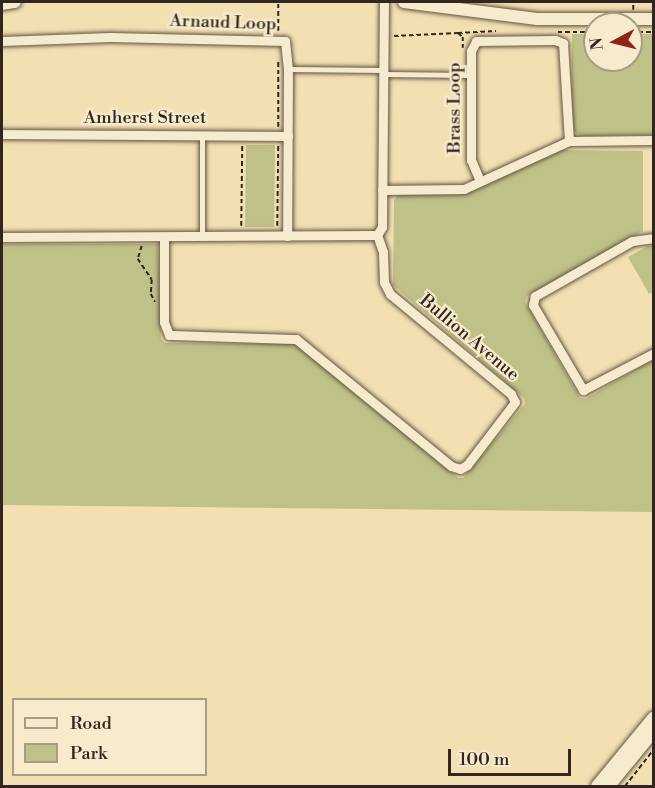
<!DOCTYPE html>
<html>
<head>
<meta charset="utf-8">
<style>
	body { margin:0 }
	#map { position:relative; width:655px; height:788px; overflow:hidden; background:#f2e0b3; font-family:"Libre Bodoni",serif }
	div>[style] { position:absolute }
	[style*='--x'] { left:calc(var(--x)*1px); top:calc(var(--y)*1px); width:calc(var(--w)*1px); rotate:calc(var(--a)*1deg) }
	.green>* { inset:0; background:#c0c188 }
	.path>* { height:1.5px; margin-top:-0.75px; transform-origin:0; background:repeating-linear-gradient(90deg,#32251f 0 4.5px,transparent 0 7.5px) }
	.roads { filter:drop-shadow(0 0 2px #625444) drop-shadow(0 0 2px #625444) }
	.service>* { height:4.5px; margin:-2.25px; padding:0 2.25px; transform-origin:2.25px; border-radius:2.25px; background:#f7ebce }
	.minor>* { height:9px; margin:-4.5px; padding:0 4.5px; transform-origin:4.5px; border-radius:4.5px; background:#f7ebce }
	.tertiary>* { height:12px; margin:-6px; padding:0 6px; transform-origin:6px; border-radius:6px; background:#f7ebce }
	span { translate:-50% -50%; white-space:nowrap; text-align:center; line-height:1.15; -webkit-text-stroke:4.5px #f7ebce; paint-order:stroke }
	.street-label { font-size:18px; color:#32251f }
	.frame { position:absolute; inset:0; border:3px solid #32251f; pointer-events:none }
	.legend { position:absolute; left:12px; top:698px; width:195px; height:78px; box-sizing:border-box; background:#f7ebce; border:2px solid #a89c88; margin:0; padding:8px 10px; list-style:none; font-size:18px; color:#32251f }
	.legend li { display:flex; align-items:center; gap:12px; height:30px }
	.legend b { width:30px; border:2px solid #a89c88 }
	.north { position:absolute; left:583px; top:12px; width:60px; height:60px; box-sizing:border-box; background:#f7ebce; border:2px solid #a89c88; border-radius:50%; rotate:263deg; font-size:16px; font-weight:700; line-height:24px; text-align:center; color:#32251f }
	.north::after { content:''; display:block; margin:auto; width:21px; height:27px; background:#8f2418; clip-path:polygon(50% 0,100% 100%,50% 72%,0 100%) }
	.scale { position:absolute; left:448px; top:749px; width:123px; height:27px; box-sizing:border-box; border:3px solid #32251f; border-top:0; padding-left:8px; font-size:18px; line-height:21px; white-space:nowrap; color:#32251f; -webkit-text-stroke:4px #f7ebce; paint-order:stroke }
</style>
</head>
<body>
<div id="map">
	<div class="green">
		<i style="clip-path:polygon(572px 34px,595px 34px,595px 60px,631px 60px,631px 34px,653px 34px,653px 135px,580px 136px,571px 128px)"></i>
		<i style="clip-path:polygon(246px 145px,275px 145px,274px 227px,245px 227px)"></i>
		<i style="clip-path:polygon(560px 150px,643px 151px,643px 231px,527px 296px,525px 302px,580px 398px,585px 399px,653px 360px,653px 512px,2px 505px,2px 244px,158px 244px,161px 339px,165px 343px,295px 344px,458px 478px,463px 478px,525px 404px,524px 398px,393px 285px,394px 200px,398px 195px,461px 195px)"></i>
		<i style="clip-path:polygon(648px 246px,653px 246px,653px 292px,649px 294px,628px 257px)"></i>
	</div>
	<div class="path">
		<i style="--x:633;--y:10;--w:8;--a:-90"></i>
		<i style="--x:278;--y:31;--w:29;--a:-90"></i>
		<i style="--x:558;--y:32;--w:37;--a:0"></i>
		<i style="--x:631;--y:32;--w:23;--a:0"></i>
		<i style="--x:458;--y:33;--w:38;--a:-3"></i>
		<i style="--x:394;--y:36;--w:64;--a:-2.7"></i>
		<i style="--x:458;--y:33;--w:6;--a:39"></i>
		<i style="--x:463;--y:37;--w:11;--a:90"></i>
		<i style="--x:278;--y:127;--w:65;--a:-90"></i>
		<i style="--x:241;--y:226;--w:82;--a:-89.3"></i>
		<i style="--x:277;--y:226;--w:83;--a:-89.3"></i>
		<i style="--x:142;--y:246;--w:14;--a:107"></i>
		<i style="--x:138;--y:259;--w:25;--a:56"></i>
		<i style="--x:152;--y:280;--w:14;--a:94"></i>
		<i style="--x:151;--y:294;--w:9;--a:63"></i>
		<i style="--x:625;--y:786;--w:47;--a:-51.9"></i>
	</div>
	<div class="roads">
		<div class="service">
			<i style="--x:288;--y:69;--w:96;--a:0.6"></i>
			<i style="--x:384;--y:74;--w:87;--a:0.7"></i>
			<i style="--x:202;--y:235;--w:99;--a:-90"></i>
		</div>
		<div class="minor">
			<i style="--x:2;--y:41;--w:108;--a:-2.1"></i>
			<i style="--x:110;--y:37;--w:175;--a:1.3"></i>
			<i style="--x:285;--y:41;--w:28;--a:84"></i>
			<i style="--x:288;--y:69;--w:167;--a:90.3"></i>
			<i style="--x:2;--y:134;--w:286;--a:0.4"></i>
			<i style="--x:480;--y:181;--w:23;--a:-113"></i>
			<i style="--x:471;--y:160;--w:109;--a:-90"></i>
			<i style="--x:471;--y:51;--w:11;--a:-63"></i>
			<i style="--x:476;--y:41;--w:79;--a:-0.7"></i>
			<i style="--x:555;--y:40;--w:9;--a:21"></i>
			<i style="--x:563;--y:43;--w:98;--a:86.5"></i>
			<i style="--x:382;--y:190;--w:82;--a:-0.7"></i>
			<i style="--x:464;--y:189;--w:115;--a:-24.6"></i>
			<i style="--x:569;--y:141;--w:85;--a:-0.7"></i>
			<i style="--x:2;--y:237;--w:375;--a:-0.3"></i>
			<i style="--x:164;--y:237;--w:85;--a:90"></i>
			<i style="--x:164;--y:322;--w:14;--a:69"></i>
			<i style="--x:169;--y:335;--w:127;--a:1.8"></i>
			<i style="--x:296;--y:339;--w:200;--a:39.3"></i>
			<i style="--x:451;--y:466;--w:9;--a:18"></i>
			<i style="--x:460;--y:469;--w:8;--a:-30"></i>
			<i style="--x:467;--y:465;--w:79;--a:-52.7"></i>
			<i style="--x:515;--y:402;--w:9;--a:-117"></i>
			<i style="--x:511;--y:394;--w:157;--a:-140.4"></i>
			<i style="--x:390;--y:294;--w:13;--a:-117"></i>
			<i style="--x:384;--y:282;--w:30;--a:-92"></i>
			<i style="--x:383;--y:252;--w:18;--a:-109"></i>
			<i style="--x:377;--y:235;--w:9;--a:-58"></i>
			<i style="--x:382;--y:227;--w:225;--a:-89.5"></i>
			<i style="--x:654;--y:238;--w:22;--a:172"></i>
			<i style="--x:632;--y:241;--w:112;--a:150.4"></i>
			<i style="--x:535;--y:296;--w:9;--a:103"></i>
			<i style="--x:533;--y:305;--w:99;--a:59.5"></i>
			<i style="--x:583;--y:390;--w:80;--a:-27.5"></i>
		</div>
		<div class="tertiary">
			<i style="--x:404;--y:2;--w:134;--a:7.3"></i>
			<i style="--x:537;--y:19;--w:117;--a:0"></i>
			<i style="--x:2;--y:4;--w:13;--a:-9"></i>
			<i style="--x:597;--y:786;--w:89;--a:-50.4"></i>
			<i style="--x:609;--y:786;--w:71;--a:-50.7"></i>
		</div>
	</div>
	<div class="street-label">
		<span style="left:223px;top:23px;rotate:2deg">Arnaud Loop</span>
		<span style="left:455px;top:108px;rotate:-90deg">Brass Loop</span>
		<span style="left:145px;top:118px">Amherst Street</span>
		<span style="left:469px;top:338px;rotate:40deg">Bullion Avenue</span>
	</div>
	<div class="frame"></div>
	<ul class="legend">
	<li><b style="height:8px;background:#f7ebce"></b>Road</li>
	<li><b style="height:16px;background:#c0c188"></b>Park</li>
	</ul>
	<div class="north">N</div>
	<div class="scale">100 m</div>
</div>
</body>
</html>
